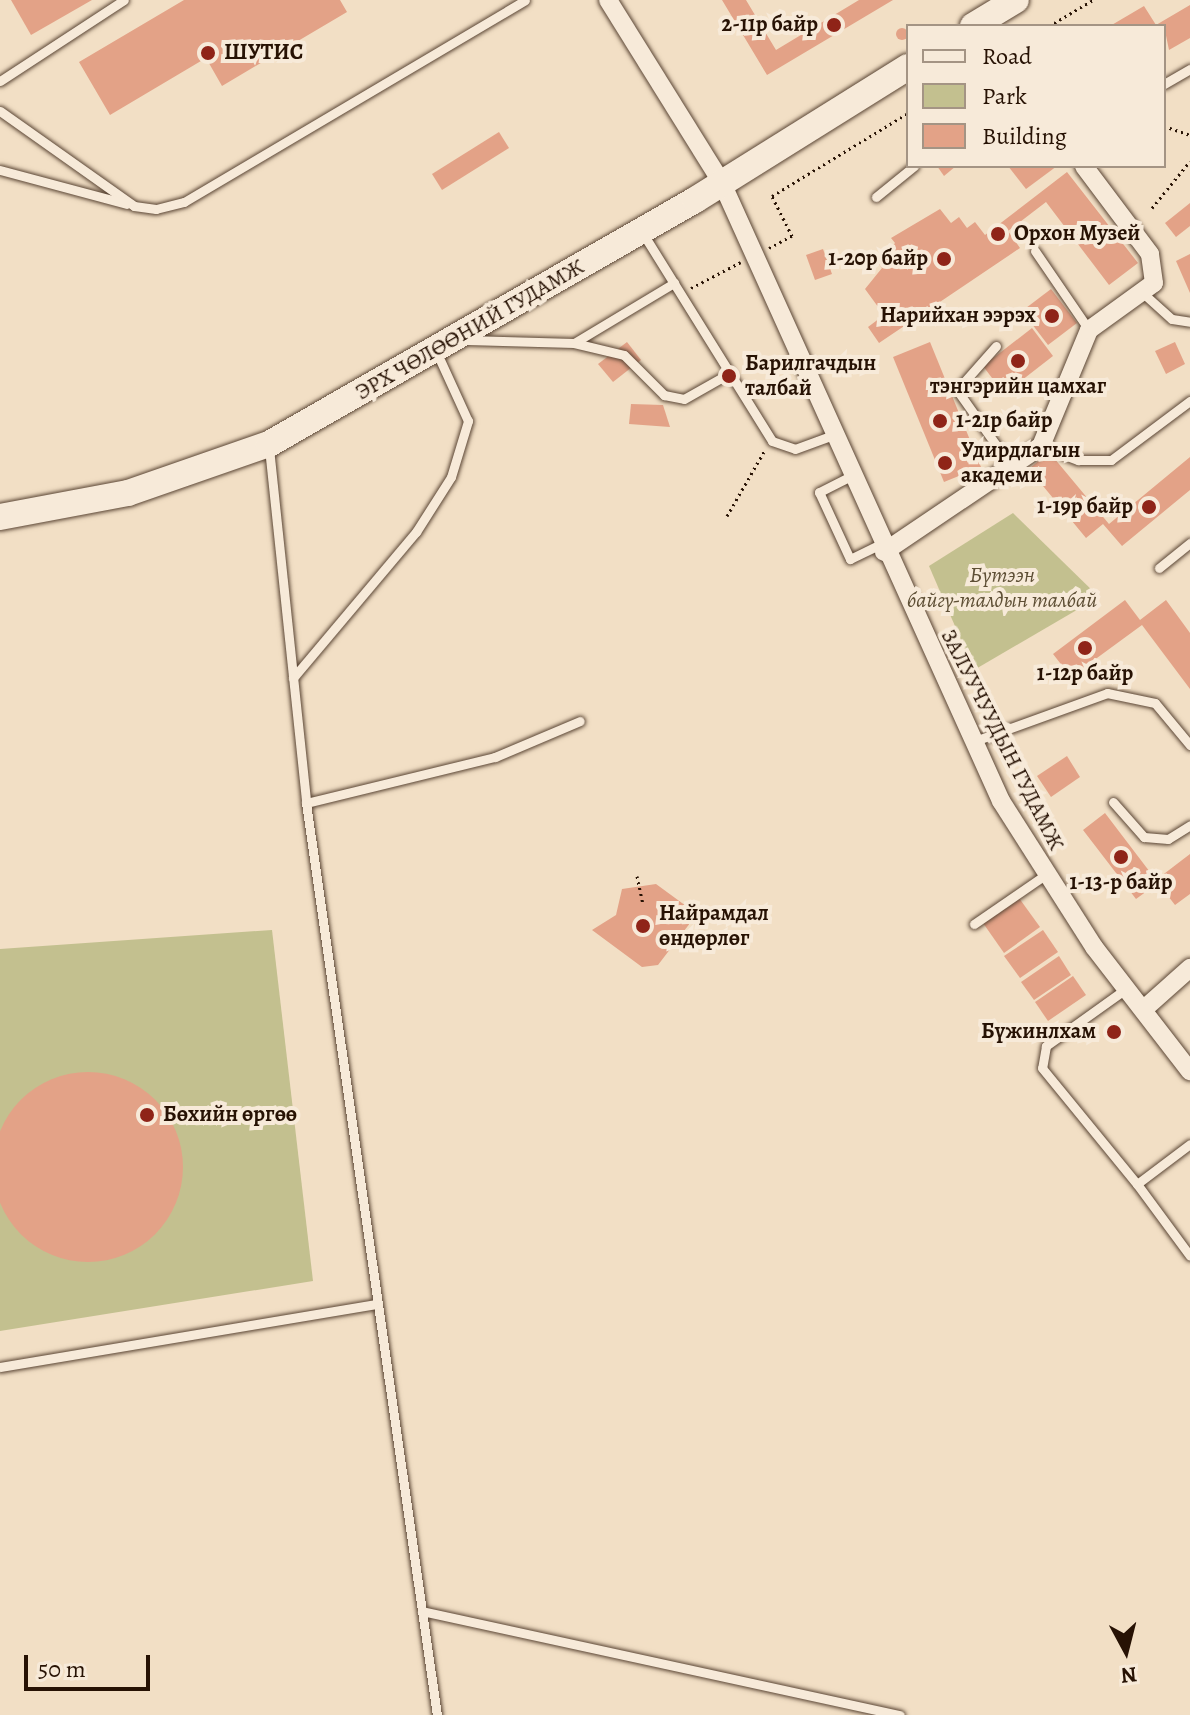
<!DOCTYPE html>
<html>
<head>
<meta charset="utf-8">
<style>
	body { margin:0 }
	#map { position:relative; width:1190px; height:1715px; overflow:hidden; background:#f2dfc5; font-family:Alegreya,serif }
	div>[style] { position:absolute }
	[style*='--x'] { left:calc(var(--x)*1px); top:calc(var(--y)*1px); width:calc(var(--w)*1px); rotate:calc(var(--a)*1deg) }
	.green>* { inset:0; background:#c3c08f }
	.building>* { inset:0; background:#e3a287 }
	.round { border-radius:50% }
	.path>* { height:3px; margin-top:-1.5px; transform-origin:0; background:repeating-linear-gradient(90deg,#271204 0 2px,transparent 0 6px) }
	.roads { filter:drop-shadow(0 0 2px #5a4534) drop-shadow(0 0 2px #5a4534) }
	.service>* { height:9px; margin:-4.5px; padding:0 4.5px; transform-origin:4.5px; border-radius:4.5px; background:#f7ead9 }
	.minor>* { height:18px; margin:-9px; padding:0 9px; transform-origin:9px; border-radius:9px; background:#f7ead9 }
	.secondary>* { height:26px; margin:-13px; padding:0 13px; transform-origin:13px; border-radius:13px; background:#f7ead9 }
	.dots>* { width:22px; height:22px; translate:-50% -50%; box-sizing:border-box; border:4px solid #f7ead9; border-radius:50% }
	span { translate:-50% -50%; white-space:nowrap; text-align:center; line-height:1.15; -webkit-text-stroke:8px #f7ead9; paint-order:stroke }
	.poi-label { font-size:22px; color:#271204; font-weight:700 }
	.right { translate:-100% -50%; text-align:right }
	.left { translate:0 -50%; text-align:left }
	.street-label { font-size:22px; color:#271204 }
	.park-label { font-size:22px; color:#5e4f35; font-style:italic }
	.legend { position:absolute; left:906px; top:24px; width:260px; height:144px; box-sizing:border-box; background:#f7ead9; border:2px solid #a49484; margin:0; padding:10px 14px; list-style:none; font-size:24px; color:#271204 }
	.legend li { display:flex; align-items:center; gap:16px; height:40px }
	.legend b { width:40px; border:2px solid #a49484 }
	.north { position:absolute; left:1086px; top:1611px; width:80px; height:80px; -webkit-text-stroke:6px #f7ead9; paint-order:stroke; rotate:173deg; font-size:22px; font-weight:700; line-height:32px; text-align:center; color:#271204 }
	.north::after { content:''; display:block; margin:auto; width:28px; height:36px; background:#271204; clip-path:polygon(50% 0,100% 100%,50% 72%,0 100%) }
	.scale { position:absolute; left:24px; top:1655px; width:126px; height:36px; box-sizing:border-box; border:4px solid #271204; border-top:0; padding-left:10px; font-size:24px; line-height:28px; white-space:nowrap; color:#271204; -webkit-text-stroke:6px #f7ead9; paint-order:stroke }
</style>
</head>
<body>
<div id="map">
	<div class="green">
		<i style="clip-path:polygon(1013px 513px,1099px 597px,974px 670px,929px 566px)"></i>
		<i style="clip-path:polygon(272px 930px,313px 1281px,0 1331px,0 949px)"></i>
	</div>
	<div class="building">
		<i style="clip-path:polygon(11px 0,92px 0,31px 35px)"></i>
		<i style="clip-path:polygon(184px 0,340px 0,347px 12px,222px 86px,206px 58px,110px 115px,79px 62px)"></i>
		<i style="clip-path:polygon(722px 0,746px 0,776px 50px,859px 0,893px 0,767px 75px)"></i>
		<i style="clip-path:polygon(1190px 5px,1190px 38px,1169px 50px,1164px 26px,1110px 26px,1144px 6px,1156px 25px)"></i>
		<i class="round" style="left:896px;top:28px;width:12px;height:12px"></i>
		<i style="clip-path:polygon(499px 132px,509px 148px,442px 190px,432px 174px)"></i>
		<i style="clip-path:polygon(937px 166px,956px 166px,944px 176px)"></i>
		<i style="clip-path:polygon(1008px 166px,1057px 166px,1026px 189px)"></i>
		<i style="clip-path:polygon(1067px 172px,1138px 263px,1109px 285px,1046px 202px,1008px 231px,1020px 248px,879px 343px,868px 327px,884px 315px,865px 289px,882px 268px,878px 263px,895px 243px,891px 238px,940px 209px,951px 223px,959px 217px,967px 228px,975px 222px,985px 235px)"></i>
		<i style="clip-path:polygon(1190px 203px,1190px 226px,1176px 237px,1165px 223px)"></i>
		<i style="clip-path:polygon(823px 249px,832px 274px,815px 280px,806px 255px)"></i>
		<i style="clip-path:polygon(1190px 254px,1190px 293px,1176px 261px)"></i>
		<i style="clip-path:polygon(1051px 289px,1077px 323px,1048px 345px,1022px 311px)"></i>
		<i style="clip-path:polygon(1032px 328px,1053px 356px,1004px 394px,983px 366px)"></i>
		<i style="clip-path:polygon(627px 342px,641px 360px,613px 382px,598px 364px)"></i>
		<i style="clip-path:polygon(930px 342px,981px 467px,944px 482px,893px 357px)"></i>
		<i style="clip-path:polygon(1175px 342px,1185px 364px,1166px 374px,1155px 351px)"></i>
		<i style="clip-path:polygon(631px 404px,663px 405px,670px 427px,629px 424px)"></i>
		<i style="clip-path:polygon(1049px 452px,1109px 524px,1190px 457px,1190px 490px,1122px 546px,1103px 524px,1086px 538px,1029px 469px)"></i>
		<i style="clip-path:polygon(1125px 600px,1140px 620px,1166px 600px,1190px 633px,1190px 689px,1142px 625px,1071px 677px,1053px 654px)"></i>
		<i style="clip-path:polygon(1067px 756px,1080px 777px,1051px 797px,1037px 776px)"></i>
		<i style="clip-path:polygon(1105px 813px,1156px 880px,1190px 854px,1190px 894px,1175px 905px,1158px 883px,1136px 899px,1083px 830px)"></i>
		<i style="clip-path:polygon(656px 884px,697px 914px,658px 965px,642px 967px,592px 930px,616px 915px,622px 889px)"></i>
		<i style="clip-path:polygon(1019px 898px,1040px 927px,1004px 953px,983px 923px)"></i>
		<i style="clip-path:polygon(1043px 930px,1058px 952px,1020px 978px,1004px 956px)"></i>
		<i style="clip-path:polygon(1059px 956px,1071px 975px,1034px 1000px,1021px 982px)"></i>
		<i style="clip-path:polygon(1073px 976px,1086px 995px,1048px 1021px,1035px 1002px)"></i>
		<i class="round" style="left:-7px;top:1072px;width:190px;height:190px"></i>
	</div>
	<div class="path">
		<i style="--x:1049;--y:26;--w:51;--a:-30.6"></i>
		<i style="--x:1164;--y:126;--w:28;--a:19"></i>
		<i style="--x:1152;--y:208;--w:60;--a:-51"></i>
		<i style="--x:769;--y:248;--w:26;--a:-28"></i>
		<i style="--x:792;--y:236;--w:45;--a:-116.6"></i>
		<i style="--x:772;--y:196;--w:159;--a:-31.4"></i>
		<i style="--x:691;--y:288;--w:56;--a:-27.5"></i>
		<i style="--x:727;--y:516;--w:76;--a:-60.1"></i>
		<i style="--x:637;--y:876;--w:29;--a:78"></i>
	</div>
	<div class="roads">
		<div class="service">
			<i style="--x:0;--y:81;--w:148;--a:-33.2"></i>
			<i style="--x:1164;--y:84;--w:30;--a:-30"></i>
			<i style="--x:0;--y:111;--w:164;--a:35.3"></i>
			<i style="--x:134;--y:206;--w:22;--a:8"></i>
			<i style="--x:156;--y:209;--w:29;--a:-14"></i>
			<i style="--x:184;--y:202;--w:396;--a:-30.6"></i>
			<i style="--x:0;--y:170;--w:131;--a:15"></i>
			<i style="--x:876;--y:197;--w:49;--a:-39.2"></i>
			<i style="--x:642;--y:232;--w:246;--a:58.1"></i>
			<i style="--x:772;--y:441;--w:24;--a:19"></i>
			<i style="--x:795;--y:449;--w:40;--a:-20.2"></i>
			<i style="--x:1035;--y:251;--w:96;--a:55.6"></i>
			<i style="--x:1145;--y:295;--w:36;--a:42"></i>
			<i style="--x:1172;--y:319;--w:18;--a:9"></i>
			<i style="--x:467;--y:340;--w:107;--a:1.6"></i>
			<i style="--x:574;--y:343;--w:117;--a:-31"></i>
			<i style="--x:574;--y:343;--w:51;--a:13.5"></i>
			<i style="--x:624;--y:355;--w:57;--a:45"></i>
			<i style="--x:664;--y:395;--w:20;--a:11"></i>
			<i style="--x:684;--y:399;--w:53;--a:-29.5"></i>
			<i style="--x:996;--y:346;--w:59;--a:131.6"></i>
			<i style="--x:957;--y:390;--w:93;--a:54.6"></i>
			<i style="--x:1041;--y:446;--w:40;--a:21"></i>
			<i style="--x:1078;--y:460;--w:33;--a:0"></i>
			<i style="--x:1111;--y:460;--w:99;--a:-36.8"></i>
			<i style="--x:269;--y:448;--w:357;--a:84"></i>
			<i style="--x:306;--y:803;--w:921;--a:81.83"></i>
			<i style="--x:851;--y:476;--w:36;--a:153"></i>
			<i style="--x:819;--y:492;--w:74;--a:65.2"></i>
			<i style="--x:850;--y:559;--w:34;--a:-26"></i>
			<i style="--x:1159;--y:568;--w:40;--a:-39"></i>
			<i style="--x:293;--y:678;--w:191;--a:-49.9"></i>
			<i style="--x:416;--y:532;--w:65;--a:-57.5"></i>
			<i style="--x:451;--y:477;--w:59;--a:-73.1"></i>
			<i style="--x:468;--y:421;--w:77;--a:-114.6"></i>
			<i style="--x:972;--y:742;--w:144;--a:-19.9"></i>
			<i style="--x:1107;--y:693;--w:49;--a:11.8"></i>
			<i style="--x:1155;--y:703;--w:55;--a:50.2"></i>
			<i style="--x:1113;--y:802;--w:47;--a:48.5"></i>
			<i style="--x:1144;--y:837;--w:24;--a:5"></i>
			<i style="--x:1168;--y:839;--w:26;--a:-32"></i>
			<i style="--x:306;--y:803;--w:195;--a:-13.7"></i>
			<i style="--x:495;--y:757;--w:92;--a:-23"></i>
			<i style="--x:974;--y:924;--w:86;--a:-34.6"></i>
			<i style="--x:1127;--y:988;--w:100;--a:144.4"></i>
			<i style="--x:1046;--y:1046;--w:22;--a:100"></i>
			<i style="--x:1042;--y:1068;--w:150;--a:50.7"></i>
			<i style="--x:1137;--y:1184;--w:66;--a:-37"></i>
			<i style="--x:1137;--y:1184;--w:89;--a:53.6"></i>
			<i style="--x:0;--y:1367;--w:383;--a:-9.5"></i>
			<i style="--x:422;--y:1611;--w:489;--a:12.3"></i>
		</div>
		<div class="minor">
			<i style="--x:608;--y:0;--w:216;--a:58.1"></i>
			<i style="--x:722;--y:183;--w:678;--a:65.7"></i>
			<i style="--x:1001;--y:801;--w:173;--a:57.5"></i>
			<i style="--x:1094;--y:947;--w:157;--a:52.3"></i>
			<i style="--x:884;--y:552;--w:189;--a:-34"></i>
			<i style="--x:1041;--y:446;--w:126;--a:-67.5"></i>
			<i style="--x:1089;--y:330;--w:80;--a:-35.9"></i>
			<i style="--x:1154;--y:283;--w:29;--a:-98"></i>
			<i style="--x:1150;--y:254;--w:110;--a:-126.9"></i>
			<i style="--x:1144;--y:1009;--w:62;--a:-41.7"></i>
		</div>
		<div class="secondary">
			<i style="--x:973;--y:26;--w:50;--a:-31.2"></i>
			<i style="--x:0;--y:517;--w:130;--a:-10.6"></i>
			<i style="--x:128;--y:493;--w:149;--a:-19.2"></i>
			<i style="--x:269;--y:444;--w:491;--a:-29.8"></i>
			<i style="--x:695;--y:200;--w:251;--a:-32"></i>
		</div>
	</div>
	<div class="dots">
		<i style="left:834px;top:25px;background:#8f2418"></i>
		<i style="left:208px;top:53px;background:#8f2418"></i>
		<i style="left:998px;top:234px;background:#8f2418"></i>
		<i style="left:944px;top:259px;background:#8f2418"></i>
		<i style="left:1052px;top:316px;background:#8f2418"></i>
		<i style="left:1018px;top:361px;background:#8f2418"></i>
		<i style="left:729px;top:376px;background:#8f2418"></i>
		<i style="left:940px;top:421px;background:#8f2418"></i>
		<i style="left:945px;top:463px;background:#8f2418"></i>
		<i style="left:1149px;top:507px;background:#8f2418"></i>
		<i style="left:1085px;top:648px;background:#8f2418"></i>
		<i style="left:1121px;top:857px;background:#8f2418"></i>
		<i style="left:643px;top:926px;background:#8f2418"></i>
		<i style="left:1114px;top:1032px;background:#8f2418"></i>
		<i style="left:147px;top:1115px;background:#8f2418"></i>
	</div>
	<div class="poi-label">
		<span class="right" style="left:818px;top:25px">2-11р байр</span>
		<span class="left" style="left:224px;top:53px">ШУТИС</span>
		<span class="left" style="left:1014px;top:234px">Орхон Myзей</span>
		<span class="right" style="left:928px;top:259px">1-20р байр</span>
		<span class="right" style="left:1036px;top:316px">Нарийхан ээрэх</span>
		<span class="left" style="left:745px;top:376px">Барилгачдын<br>талбай</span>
		<span style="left:1018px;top:387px">тэнгэрийн цамхаг</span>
		<span class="left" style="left:956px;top:421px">1-21р байр</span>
		<span class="left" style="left:961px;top:463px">Удирдлагын<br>академи</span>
		<span class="right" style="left:1133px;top:507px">1-19р байр</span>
		<span style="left:1085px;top:674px">1-12р байр</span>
		<span style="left:1121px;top:883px">1-13-р байр</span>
		<span class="left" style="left:659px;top:926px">Найрамдал<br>өндөрлөг</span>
		<span class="right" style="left:1096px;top:1032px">Бүжинлхам</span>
		<span class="left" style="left:163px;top:1115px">Бөхийн өргөө</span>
	</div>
	<div class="street-label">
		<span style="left:470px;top:330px;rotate:-30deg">ЭРХ ЧӨЛӨӨНИЙ ГУДАМЖ</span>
		<span style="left:1002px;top:740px;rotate:63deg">ЗАЛУУЧУУДЫН ГУДАМЖ</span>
	</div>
	<div class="park-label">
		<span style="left:1002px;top:588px">Бүтээн<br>байгү-талдын талбай</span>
	</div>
	<ul class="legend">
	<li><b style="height:10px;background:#f7ead9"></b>Road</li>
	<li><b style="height:22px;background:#c3c08f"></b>Park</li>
	<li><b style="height:22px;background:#e3a287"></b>Building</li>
	</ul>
	<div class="north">N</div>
	<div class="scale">50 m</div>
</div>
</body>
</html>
